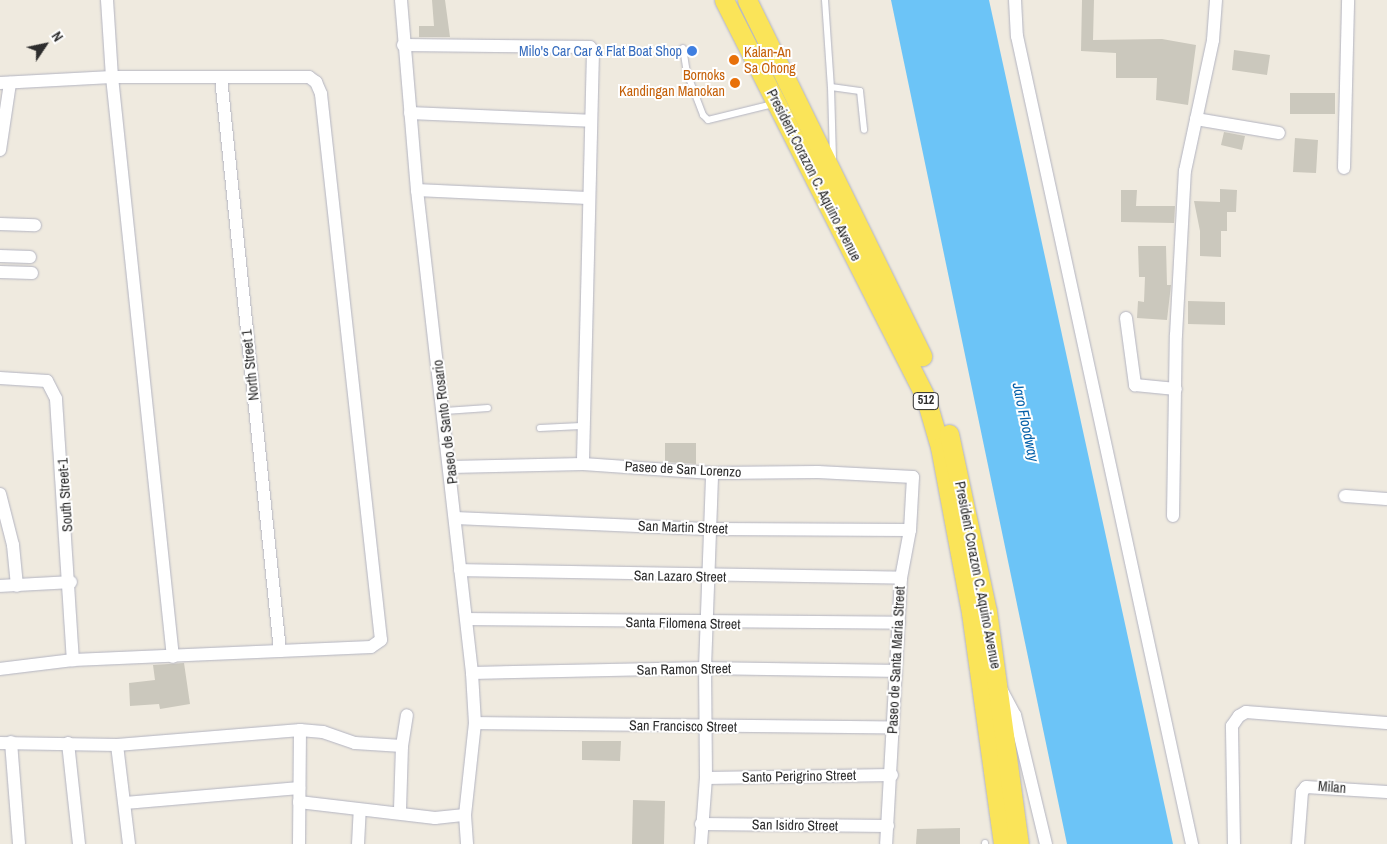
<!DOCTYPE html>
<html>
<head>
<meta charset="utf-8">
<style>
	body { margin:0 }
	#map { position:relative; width:1387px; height:844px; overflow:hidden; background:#efeadf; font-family:"Archivo Narrow",sans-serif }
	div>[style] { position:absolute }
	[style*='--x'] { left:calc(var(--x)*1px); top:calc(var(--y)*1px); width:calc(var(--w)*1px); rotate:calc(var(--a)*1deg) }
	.water>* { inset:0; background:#6cc4f7 }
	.building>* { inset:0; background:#cbc8bd }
	.roads { filter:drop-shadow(0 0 1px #b3b4c1) drop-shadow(0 0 1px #b3b4c1) }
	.service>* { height:6px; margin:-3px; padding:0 3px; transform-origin:3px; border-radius:3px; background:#fff }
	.minor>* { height:12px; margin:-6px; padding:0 6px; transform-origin:6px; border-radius:6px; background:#fff }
	.primary>* { height:19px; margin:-9.5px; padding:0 9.5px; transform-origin:9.5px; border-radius:9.5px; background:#fae459 }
	.dots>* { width:14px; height:14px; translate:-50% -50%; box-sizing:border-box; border:2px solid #fff; border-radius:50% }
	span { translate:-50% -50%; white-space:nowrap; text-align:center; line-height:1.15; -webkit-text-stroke:4px #fff; paint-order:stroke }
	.shield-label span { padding:1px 4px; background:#fff; border:1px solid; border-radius:4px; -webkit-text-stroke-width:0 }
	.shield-label { font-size:12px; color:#2d2d2d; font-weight:700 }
	.shop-label { font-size:14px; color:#366cbe }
	.right { translate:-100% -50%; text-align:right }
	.food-label { font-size:14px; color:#c56008 }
	.left { translate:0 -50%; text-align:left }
	.street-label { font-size:14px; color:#2d2d2d }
	.water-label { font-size:15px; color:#0560a9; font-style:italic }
	.north { position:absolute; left:20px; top:20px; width:50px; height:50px; -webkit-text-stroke:4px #fff; paint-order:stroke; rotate:56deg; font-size:14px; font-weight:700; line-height:20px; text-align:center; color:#2d2d2d }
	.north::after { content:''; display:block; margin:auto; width:18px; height:22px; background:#2d2d2d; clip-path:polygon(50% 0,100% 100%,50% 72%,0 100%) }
</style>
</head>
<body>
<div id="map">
	<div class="water">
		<i style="clip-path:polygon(891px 0,989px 0,1173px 844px,1067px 844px)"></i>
	</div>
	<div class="building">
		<i style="clip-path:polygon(432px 0,445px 0,450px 37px,419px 37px,419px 26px,434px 26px)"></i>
		<i style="clip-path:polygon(1082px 0,1094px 0,1093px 40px,1162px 39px,1196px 45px,1188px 105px,1156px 100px,1157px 78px,1116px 78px,1116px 53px,1081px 51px)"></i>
		<i style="clip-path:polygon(1234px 50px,1270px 55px,1267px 75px,1232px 70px)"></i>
		<i style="clip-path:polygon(1290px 93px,1335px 93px,1335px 114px,1290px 114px)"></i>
		<i style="clip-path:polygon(1224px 132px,1245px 136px,1242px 150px,1221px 145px)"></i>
		<i style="clip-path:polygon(1295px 138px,1318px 140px,1316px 173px,1293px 172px)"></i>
		<i style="clip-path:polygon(1220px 189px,1237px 190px,1236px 212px,1227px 212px,1227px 231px,1221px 231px,1221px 257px,1200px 256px,1200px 231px,1194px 201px,1220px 202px)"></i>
		<i style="clip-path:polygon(1121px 190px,1137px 190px,1136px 206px,1175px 206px,1174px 223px,1121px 222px)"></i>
		<i style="clip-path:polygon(1138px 246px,1166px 246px,1167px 285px,1171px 285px,1167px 320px,1137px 318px,1138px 301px,1144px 302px,1145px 277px,1139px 277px)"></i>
		<i style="clip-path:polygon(1188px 301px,1225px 302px,1225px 325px,1188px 324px)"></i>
		<i style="clip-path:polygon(665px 443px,696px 443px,696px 464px,665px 462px)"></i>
		<i style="clip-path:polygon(184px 663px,190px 704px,160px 709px,159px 704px,130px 706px,129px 683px,155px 680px,153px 665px)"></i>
		<i style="clip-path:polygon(582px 741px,621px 741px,620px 761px,582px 760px)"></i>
		<i style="clip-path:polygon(633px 800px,665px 801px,664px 844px,632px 844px)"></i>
		<i style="clip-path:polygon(960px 828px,960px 844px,916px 844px,917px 829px)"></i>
	</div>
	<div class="roads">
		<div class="service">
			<i style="--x:825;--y:0;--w:87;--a:86.1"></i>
			<i style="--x:683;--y:48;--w:25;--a:81"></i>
			<i style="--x:687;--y:73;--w:45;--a:69.1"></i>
			<i style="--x:703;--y:115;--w:7;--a:45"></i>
			<i style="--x:708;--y:120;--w:67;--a:-13.8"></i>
			<i style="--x:833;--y:159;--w:72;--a:-91.6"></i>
			<i style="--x:831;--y:87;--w:29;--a:8"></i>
			<i style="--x:860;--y:91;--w:39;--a:84"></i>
			<i style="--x:445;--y:411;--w:43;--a:-4"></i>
			<i style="--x:540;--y:428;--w:41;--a:-2.8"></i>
			<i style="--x:985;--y:844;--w:1;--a:-90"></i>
		</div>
		<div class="minor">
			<i style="--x:107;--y:0;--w:77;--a:86.3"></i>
			<i style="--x:112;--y:77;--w:583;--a:84"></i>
			<i style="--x:401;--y:0;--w:191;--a:85.2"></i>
			<i style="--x:417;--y:190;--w:486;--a:83.5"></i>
			<i style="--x:472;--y:673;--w:50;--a:86.6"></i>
			<i style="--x:475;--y:723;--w:93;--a:96.2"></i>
			<i style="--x:465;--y:815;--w:29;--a:86"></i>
			<i style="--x:1015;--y:0;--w:36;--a:87"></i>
			<i style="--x:1017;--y:36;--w:827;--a:77.78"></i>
			<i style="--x:403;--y:45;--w:187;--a:0.6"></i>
			<i style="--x:590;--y:47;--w:5;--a:53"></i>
			<i style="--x:593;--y:51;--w:413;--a:91.4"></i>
			<i style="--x:221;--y:78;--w:576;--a:84.12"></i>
			<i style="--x:0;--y:83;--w:112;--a:-3.1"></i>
			<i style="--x:112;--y:77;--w:197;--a:0"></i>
			<i style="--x:309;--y:77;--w:9;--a:36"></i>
			<i style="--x:316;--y:82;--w:13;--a:67"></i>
			<i style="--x:321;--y:94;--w:549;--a:83.73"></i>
			<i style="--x:381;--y:640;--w:12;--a:145"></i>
			<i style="--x:371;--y:647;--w:298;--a:177.5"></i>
			<i style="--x:73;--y:660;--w:74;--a:173"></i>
			<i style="--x:410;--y:113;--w:180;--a:2.5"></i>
			<i style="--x:1196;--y:119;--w:84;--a:9.6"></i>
			<i style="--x:0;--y:150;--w:68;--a:-81.5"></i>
			<i style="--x:1344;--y:168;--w:168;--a:-88.6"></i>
			<i style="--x:417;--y:190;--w:170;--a:2.7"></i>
			<i style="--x:0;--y:224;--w:35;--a:2"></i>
			<i style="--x:0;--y:256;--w:30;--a:2"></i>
			<i style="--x:0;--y:272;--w:32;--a:2"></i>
			<i style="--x:1126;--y:318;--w:68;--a:82.3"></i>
			<i style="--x:1135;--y:385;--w:41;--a:5.6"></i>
			<i style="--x:0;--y:378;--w:47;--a:3.7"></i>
			<i style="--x:47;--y:381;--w:20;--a:63"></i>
			<i style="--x:56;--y:399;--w:262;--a:86.3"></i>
			<i style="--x:451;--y:467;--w:132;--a:-1.3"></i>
			<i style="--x:583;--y:464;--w:129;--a:4"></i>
			<i style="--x:712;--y:473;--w:106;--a:-0.5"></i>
			<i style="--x:818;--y:472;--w:95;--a:3"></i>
			<i style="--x:913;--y:477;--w:53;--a:93.2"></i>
			<i style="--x:910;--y:530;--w:49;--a:100.6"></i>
			<i style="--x:901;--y:578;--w:266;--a:93.2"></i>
			<i style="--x:0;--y:494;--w:53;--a:75.7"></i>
			<i style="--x:13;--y:545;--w:41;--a:84.4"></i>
			<i style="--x:1345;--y:496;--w:42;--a:4.1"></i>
			<i style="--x:1173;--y:516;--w:181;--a:-89.1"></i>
			<i style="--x:1176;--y:335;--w:164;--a:-86.9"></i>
			<i style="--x:1185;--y:171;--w:134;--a:-77.9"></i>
			<i style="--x:1213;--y:40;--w:40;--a:-85.7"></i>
			<i style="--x:455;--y:518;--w:257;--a:2.5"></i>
			<i style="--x:712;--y:529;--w:198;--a:0.3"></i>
			<i style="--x:460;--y:570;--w:441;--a:1"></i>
			<i style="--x:0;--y:586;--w:71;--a:-3.2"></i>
			<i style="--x:468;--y:619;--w:431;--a:0.5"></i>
			<i style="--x:472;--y:673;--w:233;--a:-1.2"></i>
			<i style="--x:705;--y:668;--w:191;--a:0.9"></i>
			<i style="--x:1001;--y:689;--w:30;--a:62"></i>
			<i style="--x:1015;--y:715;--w:133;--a:76.5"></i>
			<i style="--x:475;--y:723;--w:415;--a:0.6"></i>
			<i style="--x:11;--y:742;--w:102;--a:85.5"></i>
			<i style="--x:0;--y:743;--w:117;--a:1"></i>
			<i style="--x:117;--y:745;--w:184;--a:-4.7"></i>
			<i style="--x:300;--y:730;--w:23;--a:5"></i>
			<i style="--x:323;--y:732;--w:34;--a:19"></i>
			<i style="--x:355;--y:743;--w:47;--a:3.7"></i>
			<i style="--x:402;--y:746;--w:65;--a:91.8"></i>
			<i style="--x:68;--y:743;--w:102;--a:83.8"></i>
			<i style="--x:117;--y:745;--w:100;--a:83.1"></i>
			<i style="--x:402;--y:746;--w:31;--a:-81"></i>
			<i style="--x:706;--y:778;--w:186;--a:-0.9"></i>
			<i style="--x:299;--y:802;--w:137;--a:6.7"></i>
			<i style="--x:435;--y:818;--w:30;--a:-6"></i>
			<i style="--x:125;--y:803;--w:175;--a:-4.9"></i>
			<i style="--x:701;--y:824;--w:187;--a:0.6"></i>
			<i style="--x:299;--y:844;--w:114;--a:-89.5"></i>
			<i style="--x:358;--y:844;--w:34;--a:-87"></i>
			<i style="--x:701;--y:844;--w:66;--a:-85.7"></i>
			<i style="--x:706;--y:778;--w:110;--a:-90.5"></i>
			<i style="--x:705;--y:668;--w:195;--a:-87.9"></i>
			<i style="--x:1234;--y:844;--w:118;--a:-91"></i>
			<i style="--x:1232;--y:726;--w:12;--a:-55"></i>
			<i style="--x:1239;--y:716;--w:8;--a:-30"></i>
			<i style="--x:1246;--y:712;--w:141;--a:4.5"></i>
			<i style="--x:1298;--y:844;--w:52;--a:-85.6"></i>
			<i style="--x:1302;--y:792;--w:6;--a:-51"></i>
			<i style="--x:1306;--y:787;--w:81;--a:3.5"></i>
		</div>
		<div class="primary">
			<i style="--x:724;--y:0;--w:447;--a:63.1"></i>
			<i style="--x:926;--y:399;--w:50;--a:73.7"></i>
			<i style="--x:940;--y:447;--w:169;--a:79.4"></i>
			<i style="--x:971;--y:613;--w:233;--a:82.1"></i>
			<i style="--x:747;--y:0;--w:397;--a:63.8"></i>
			<i style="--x:949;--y:434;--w:181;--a:77.9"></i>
			<i style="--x:987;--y:611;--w:235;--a:82.2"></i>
		</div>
	</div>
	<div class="dots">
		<i style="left:692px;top:51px;background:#3f7fe0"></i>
		<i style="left:734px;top:60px;background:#e8710a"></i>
		<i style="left:735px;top:83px;background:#e8710a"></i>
	</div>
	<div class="shield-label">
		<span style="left:926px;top:401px">512</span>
	</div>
	<div class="shop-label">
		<span class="right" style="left:682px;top:51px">Milo's Car Car &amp; Flat Boat Shop</span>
	</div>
	<div class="food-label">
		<span class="left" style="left:744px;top:60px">Kalan-An<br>Sa Ohong</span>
		<span class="right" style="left:725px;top:83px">Bornoks<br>Kandingan Manokan</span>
	</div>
	<div class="street-label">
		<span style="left:814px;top:175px;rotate:63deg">President Corazon C. Aquino Avenue</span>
		<span style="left:250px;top:365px;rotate:-96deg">North Street 1</span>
		<span style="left:445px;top:422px;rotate:-97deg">Paseo de Santo Rosario</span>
		<span style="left:683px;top:469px;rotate:3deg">Paseo de San Lorenzo</span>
		<span style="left:65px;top:495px;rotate:-94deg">South Street-1</span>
		<span style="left:683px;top:527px;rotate:2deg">San Martin Street</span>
		<span style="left:978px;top:575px;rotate:79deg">President Corazon C. Aquino Avenue</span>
		<span style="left:680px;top:576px;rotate:1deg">San Lazaro Street</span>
		<span style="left:683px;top:623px;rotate:1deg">Santa Filomena Street</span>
		<span style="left:896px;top:660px;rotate:-87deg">Paseo de Santa Maria Street</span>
		<span style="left:684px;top:669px;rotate:-1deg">San Ramon Street</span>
		<span style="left:683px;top:726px;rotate:1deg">San Francisco Street</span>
		<span style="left:799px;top:776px;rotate:-1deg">Santo Perigrino Street</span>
		<span style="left:1332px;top:787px;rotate:5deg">Milan</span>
		<span style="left:795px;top:825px;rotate:1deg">San Isidro Street</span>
	</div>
	<div class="water-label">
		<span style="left:1026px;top:422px;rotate:78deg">Jaro Floodway</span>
	</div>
	<div class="north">N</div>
</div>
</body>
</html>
